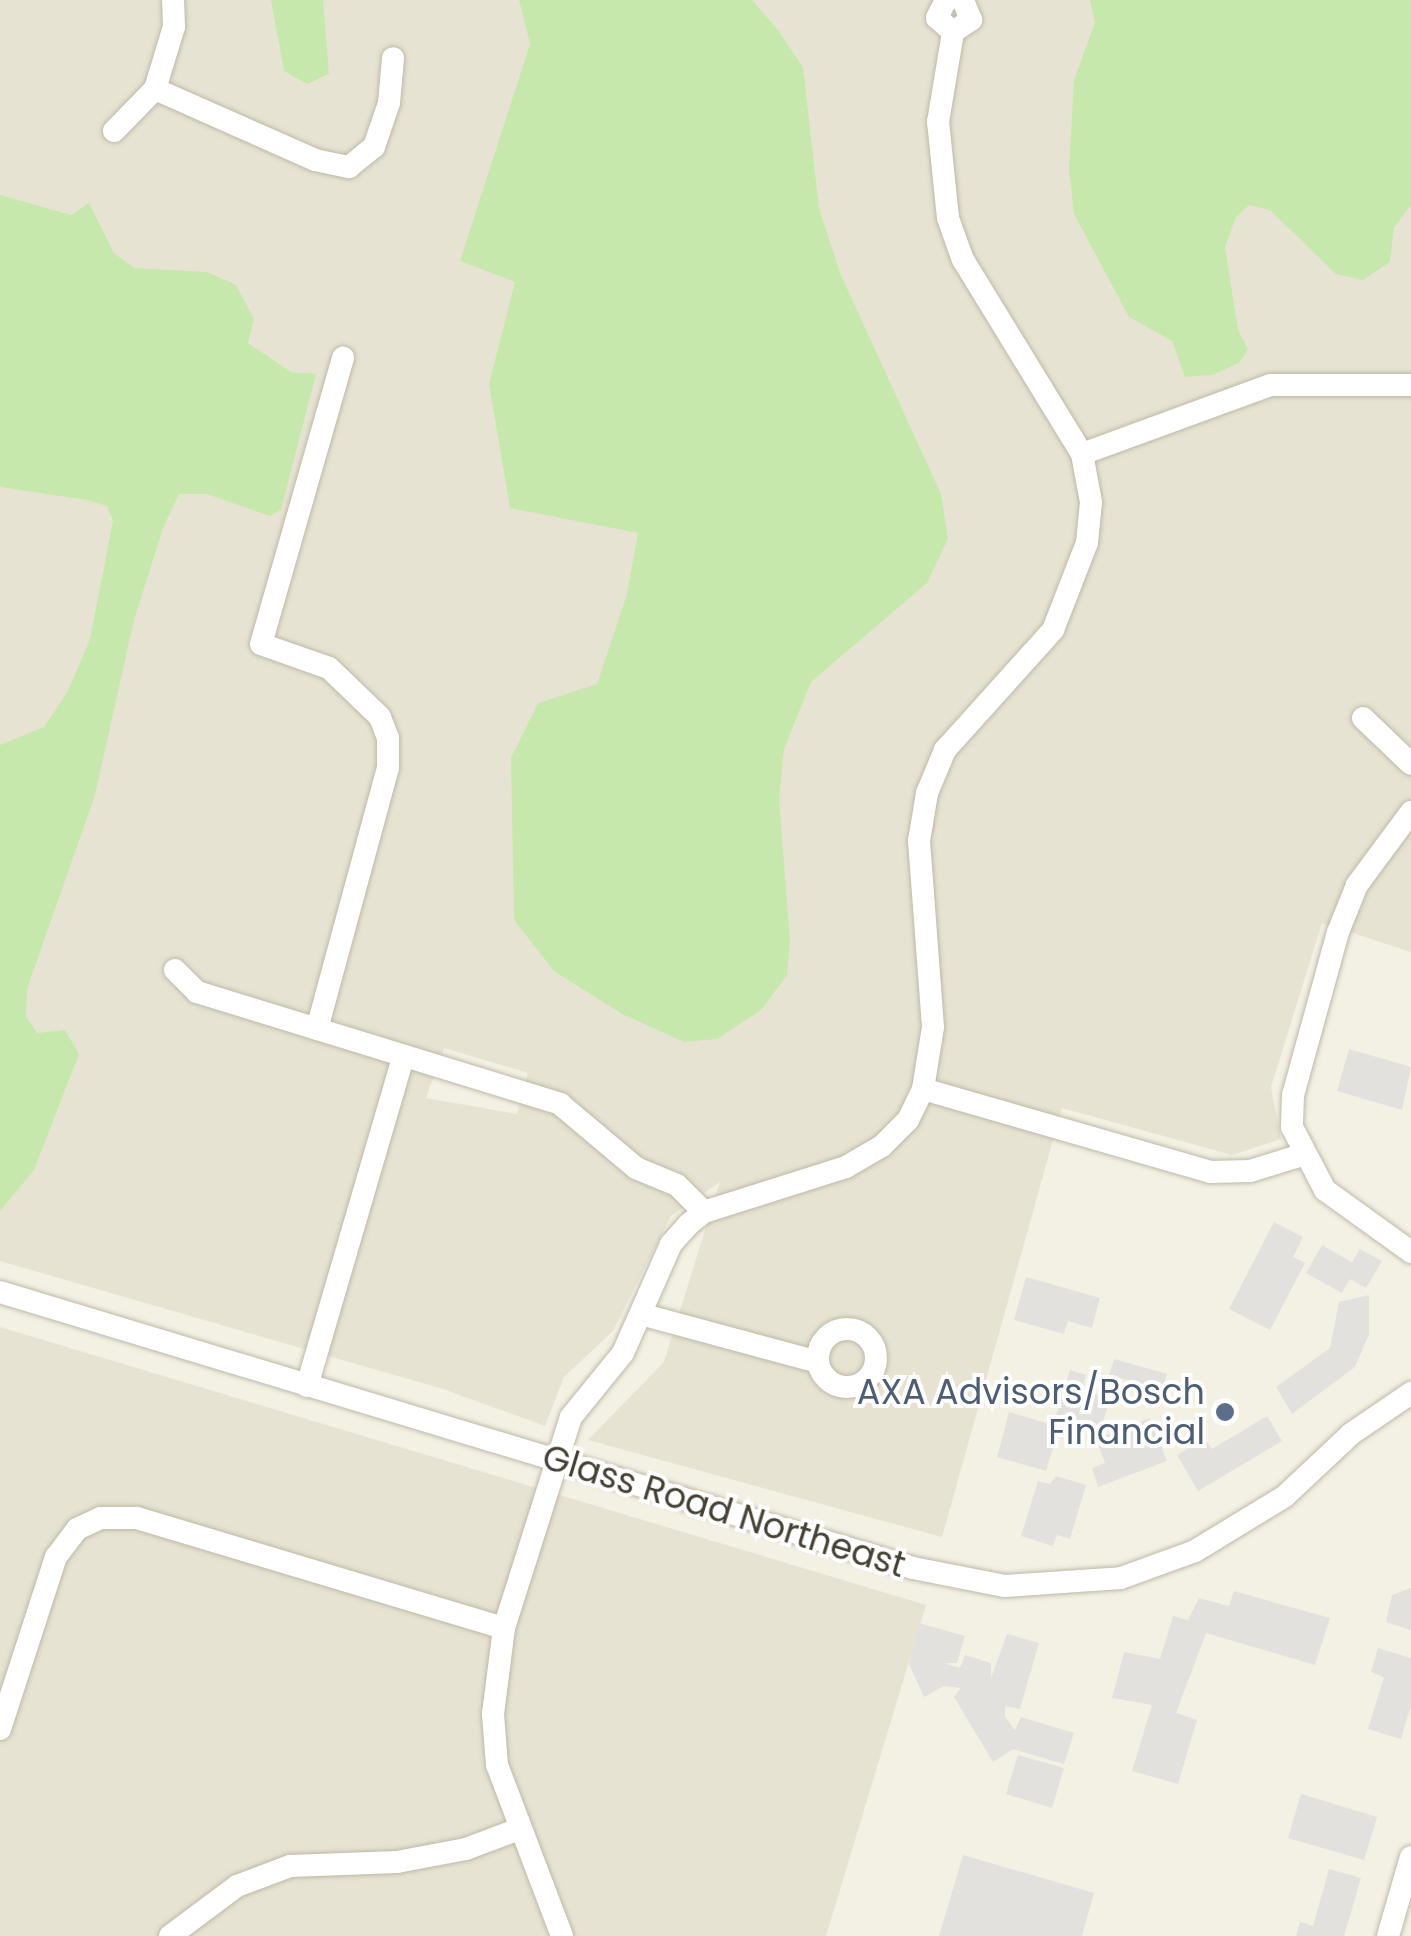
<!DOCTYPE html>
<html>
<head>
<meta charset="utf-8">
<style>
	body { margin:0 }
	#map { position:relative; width:1411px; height:1936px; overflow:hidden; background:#f3f0e4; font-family:Poppins,sans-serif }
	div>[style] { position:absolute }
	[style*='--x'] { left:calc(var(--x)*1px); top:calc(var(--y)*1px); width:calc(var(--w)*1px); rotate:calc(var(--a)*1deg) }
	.residential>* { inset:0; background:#e7e3d2 }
	.green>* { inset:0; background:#c7e8ac }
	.parking>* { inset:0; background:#e3e1dd }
	.roads { filter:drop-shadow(0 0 2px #beb9a7) drop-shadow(0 0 2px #beb9a7) }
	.minor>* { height:22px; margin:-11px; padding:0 11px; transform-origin:11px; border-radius:11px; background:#fff }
	.minor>.ring { margin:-11px; padding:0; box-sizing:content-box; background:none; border:22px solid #fff; border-radius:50% }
	.dots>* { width:28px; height:28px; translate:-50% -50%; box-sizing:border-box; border:5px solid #fff; border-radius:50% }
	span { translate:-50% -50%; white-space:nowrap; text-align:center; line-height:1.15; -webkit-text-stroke:8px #fff; paint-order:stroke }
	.service-label { font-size:35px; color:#4e5e75 }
	.right { translate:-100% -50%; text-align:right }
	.street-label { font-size:35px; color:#454034 }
</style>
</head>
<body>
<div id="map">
	<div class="residential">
		<i style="clip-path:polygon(evenodd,0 0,1411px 0,1411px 952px,1322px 923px,1271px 1087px,1281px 1139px,1232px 1155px,1062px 1108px,942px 1537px,588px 1440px,664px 1362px,720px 1182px,671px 1216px,613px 1331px,564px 1377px,545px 1426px,443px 1389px,0 1261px,0 0,444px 1048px,528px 1073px,517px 1114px,426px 1098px,444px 1048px)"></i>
		<i style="clip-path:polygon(0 1327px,926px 1605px,826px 1936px,0 1936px)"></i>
	</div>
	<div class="green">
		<i style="clip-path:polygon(271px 0,323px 0,329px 74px,307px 84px,284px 71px)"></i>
		<i style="clip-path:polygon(519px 0,752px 0,777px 29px,803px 67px,819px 208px,840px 273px,941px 494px,948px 539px,927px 583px,811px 682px,784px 749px,779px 800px,790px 940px,787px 975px,761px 1010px,717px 1039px,684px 1042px,622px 1014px,554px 971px,514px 920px,511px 758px,538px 703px,597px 684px,627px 594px,638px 533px,510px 508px,489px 384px,515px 282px,460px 261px,530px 44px)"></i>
		<i style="clip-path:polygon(1090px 0,1411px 0,1411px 205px,1394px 227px,1390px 262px,1363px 280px,1336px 274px,1270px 210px,1249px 205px,1236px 217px,1225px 247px,1238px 330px,1248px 349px,1239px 363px,1212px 375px,1185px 377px,1172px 341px,1129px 317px,1074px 214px,1069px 168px,1074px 80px,1095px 22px)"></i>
		<i style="clip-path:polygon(0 195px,71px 215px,89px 203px,114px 253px,134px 268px,207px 272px,236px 285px,254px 319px,248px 343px,291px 372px,316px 374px,281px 510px,270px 516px,207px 494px,179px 494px,163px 528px,134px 620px,95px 795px,27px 989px,26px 1016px,37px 1033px,65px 1030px,79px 1054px,34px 1170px,0 1211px,0 745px,44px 727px,68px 691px,90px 639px,113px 521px,107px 506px,87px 500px,0 487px)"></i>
	</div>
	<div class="parking">
		<i style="clip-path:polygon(1349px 1049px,1411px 1067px,1402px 1110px,1337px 1091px)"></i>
		<i style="clip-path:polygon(1274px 1222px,1303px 1237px,1293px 1257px,1305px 1263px,1270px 1330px,1229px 1309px)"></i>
		<i style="clip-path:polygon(1322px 1245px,1352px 1262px,1360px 1249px,1382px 1261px,1366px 1288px,1350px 1279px,1342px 1293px,1306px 1273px)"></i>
		<i style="clip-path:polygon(1026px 1277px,1100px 1298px,1092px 1328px,1068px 1321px,1064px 1334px,1014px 1320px)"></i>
		<i style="clip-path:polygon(1369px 1295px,1369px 1334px,1355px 1367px,1292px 1414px,1276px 1387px,1330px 1348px,1339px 1302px)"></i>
		<i style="clip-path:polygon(1114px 1359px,1167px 1374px,1162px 1389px,1109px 1375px)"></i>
		<i style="clip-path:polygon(1070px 1370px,1086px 1375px,1082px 1390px,1110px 1398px,1101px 1429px,1056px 1416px)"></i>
		<i style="clip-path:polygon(1009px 1412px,1059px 1427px,1046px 1471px,997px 1457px)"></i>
		<i style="clip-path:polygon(1267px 1416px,1282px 1441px,1198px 1491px,1177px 1455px,1205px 1439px,1212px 1449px)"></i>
		<i style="clip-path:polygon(1150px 1418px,1167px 1461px,1098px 1487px,1092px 1468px,1105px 1463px,1096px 1439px)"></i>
		<i style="clip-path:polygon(1056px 1476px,1086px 1485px,1070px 1539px,1057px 1535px,1053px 1546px,1021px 1536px,1038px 1481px,1050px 1484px)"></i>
		<i style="clip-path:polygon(1411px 1588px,1411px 1630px,1386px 1622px,1392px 1595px)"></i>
		<i style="clip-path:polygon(1234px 1591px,1330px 1618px,1315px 1665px,1206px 1633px,1176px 1713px,1197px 1720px,1178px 1784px,1132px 1771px,1152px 1705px,1112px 1698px,1124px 1652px,1160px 1659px,1173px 1616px,1188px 1620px,1199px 1598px,1229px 1606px)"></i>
		<i style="clip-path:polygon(919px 1623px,965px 1636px,957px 1663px,944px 1663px,960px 1668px,965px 1655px,991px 1663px,991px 1678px,1007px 1634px,1039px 1643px,1020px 1709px,1005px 1706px,1005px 1717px,1015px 1730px,1021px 1717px,1074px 1733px,1064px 1764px,1013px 1749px,993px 1762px,954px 1697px,961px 1688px,944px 1686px,924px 1697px,909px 1664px)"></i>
		<i style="clip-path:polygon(1378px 1648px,1411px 1658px,1411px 1705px,1401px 1739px,1368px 1729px,1384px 1677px,1371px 1672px)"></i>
		<i style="clip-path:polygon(1018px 1755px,1064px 1768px,1052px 1808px,1006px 1794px)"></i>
		<i style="clip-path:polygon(1301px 1794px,1377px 1817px,1364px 1860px,1288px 1838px)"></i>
		<i style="clip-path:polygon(963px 1855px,1094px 1893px,1082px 1936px,939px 1936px)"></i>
		<i style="clip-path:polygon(1329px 1869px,1361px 1878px,1344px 1936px,1296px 1936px,1300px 1922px,1313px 1926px)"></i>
	</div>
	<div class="roads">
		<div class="minor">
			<i style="--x:946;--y:0;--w:20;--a:117"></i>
			<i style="--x:937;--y:18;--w:21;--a:41"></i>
			<i style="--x:953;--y:32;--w:22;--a:-34"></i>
			<i style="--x:971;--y:20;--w:22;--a:-112"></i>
			<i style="--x:155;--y:89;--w:175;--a:23.9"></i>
			<i style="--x:315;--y:160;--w:35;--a:12"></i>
			<i style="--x:349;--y:167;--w:32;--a:-39"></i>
			<i style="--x:374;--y:147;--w:46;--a:-71.2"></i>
			<i style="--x:389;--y:103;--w:45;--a:-84.9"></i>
			<i style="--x:114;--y:131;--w:59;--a:-45.7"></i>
			<i style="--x:155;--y:89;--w:65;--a:-73"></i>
			<i style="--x:174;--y:27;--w:27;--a:-92"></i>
			<i style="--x:1082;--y:454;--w:201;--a:-20.1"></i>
			<i style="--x:1271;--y:385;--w:140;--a:0"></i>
			<i style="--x:1363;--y:718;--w:66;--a:43.8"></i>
			<i style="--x:1411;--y:812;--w:91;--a:126.5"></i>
			<i style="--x:1357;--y:885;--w:51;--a:112"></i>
			<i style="--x:1338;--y:932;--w:169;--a:105.4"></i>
			<i style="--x:1293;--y:1095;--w:32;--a:92"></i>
			<i style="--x:1292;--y:1127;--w:71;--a:62.4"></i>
			<i style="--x:1325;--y:1190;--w:106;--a:35.8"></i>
			<i style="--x:175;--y:970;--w:31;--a:45"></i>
			<i style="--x:197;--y:992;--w:380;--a:17.1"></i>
			<i style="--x:560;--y:1104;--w:99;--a:40.1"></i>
			<i style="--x:636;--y:1168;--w:44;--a:22.5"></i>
			<i style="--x:677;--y:1185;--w:38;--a:45"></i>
			<i style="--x:317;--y:1029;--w:270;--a:-74.8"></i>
			<i style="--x:388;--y:768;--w:30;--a:-90"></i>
			<i style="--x:388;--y:738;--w:22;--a:-111"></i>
			<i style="--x:380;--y:717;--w:71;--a:-136.1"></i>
			<i style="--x:329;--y:668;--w:72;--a:-160.6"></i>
			<i style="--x:261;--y:644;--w:298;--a:-74"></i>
			<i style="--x:923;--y:1089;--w:299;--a:16.1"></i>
			<i style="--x:1210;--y:1172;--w:40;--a:-1.4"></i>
			<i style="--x:1250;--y:1171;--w:54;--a:-17.1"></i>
			<i style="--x:0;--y:1292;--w:954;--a:16.82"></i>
			<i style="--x:913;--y:1568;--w:94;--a:11.1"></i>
			<i style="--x:1005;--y:1586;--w:116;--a:-3.9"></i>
			<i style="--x:1121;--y:1578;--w:79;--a:-20"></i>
			<i style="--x:1195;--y:1551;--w:105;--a:-31.4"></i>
			<i style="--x:1285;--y:1496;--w:91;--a:-43.2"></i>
			<i style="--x:1351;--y:1434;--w:73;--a:-34.3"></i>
			<i style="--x:644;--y:1315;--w:180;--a:15.1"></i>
			<i class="ring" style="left:818px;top:1329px;width:36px;height:36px"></i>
			<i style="--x:307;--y:1386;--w:343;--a:-73.7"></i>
			<i style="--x:0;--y:1729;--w:181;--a:-72"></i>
			<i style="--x:56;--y:1557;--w:35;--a:-53"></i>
			<i style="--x:77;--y:1529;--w:26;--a:-25"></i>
			<i style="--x:101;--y:1518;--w:36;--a:0"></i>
			<i style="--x:137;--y:1518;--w:383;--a:16.7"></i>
			<i style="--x:170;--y:1936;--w:84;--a:-36.7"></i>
			<i style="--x:237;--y:1886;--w:57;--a:-20.7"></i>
			<i style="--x:290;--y:1866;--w:107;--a:-2.1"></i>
			<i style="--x:397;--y:1862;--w:70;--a:-10.7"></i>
			<i style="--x:466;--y:1849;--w:57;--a:-20.7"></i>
			<i style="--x:562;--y:1936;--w:183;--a:-110.8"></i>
			<i style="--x:497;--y:1765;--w:51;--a:-94.5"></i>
			<i style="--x:493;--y:1714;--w:87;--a:-82.7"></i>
			<i style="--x:504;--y:1628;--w:221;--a:-72.4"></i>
			<i style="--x:571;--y:1417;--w:82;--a:-50.9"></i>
			<i style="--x:623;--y:1353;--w:119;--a:-66.2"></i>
			<i style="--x:671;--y:1244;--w:27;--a:-48"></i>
			<i style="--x:689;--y:1224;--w:19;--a:-39"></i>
			<i style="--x:704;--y:1212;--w:149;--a:-17.6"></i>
			<i style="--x:846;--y:1167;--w:42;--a:-30.3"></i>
			<i style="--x:882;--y:1146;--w:37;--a:-45"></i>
			<i style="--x:908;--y:1120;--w:34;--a:-64"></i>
			<i style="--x:923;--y:1089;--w:63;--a:-80.8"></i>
			<i style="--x:933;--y:1027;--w:187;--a:-94.3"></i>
			<i style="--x:919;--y:841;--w:49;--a:-80.5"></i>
			<i style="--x:927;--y:793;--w:47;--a:-67.3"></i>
			<i style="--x:945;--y:750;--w:161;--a:-48"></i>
			<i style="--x:1053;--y:630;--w:93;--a:-68.7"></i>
			<i style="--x:1087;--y:543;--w:41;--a:-84.4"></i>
			<i style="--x:1091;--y:502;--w:49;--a:-100.6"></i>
			<i style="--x:1082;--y:454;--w:228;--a:-121.5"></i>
			<i style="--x:963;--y:260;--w:45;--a:-109.7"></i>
			<i style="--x:948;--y:218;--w:97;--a:-95.9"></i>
			<i style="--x:938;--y:122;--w:91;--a:-80.5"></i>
			<i style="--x:1388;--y:1936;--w:82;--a:-73.8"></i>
		</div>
	</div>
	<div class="dots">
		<i style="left:1225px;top:1412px;background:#5c6f8a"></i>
	</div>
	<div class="service-label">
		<span class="right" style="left:1205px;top:1412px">AXA Advisors/Bosch<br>Financial</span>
	</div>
	<div class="street-label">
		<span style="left:724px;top:1511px;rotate:17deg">Glass Road Northeast</span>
	</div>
</div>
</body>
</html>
